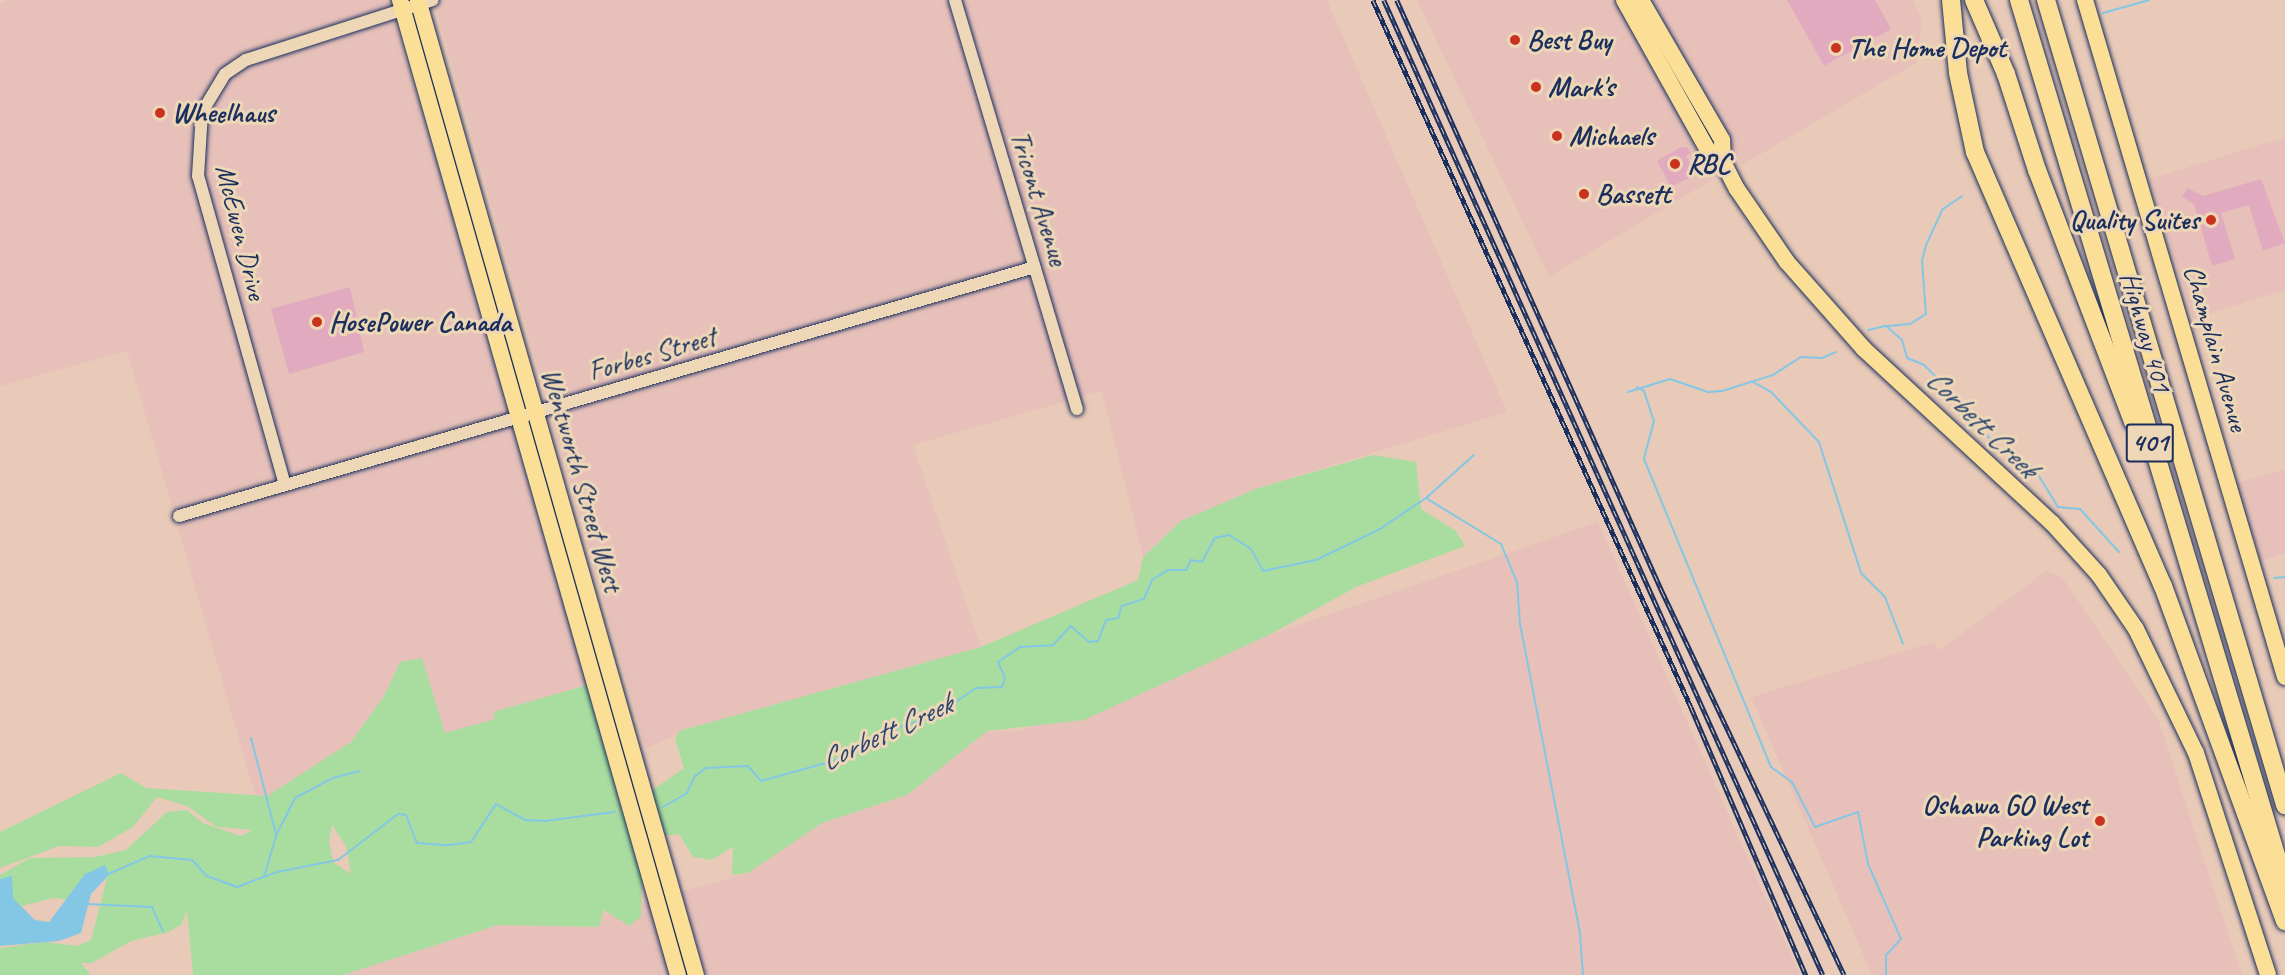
<!DOCTYPE html>
<html>
<head>
<meta charset="utf-8">
<style>
	body { margin:0 }
	#map { position:relative; width:2285px; height:975px; overflow:hidden; background:#e9cab8; font-family:Caveat,sans-serif }
	div>[style] { position:absolute }
	[style*='--x'] { left:calc(var(--x)*1px); top:calc(var(--y)*1px); width:calc(var(--w)*1px); rotate:calc(var(--a)*1deg) }
	.built>* { inset:0; background:#e7c0ba }
	.green>* { inset:0; background:#a9dd9f }
	.water>* { inset:0; background:#83c7e5 }
	.stream>* { height:2px; margin:-1px; padding:0 1px; transform-origin:1px; border-radius:1px; background:#83c7e5 }
	.building>* { inset:0; background:#e1aabe }
	.roads { filter:drop-shadow(0 0 2px #1b2f5e) drop-shadow(0 0 2px #1b2f5e) }
	.minor>* { height:12px; margin:-6px; padding:0 6px; transform-origin:6px; border-radius:6px; background:#edd7b6 }
	.major>* { height:16px; margin:-8px; padding:0 8px; transform-origin:8px; border-radius:8px; background:#fbdf96 }
	.highway>* { height:18px; margin:-9px; padding:0 9px; transform-origin:9px; border-radius:9px; background:#fbdf96 }
	.rail>* { height:4.5px; margin-top:-2.25px; transform-origin:0; background:repeating-linear-gradient(90deg,#edd7b6 0 7px,#1b2f5e 0 14px); box-sizing:border-box; border-block:2px solid #1b2f5e }
	.dots>* { width:16px; height:16px; translate:-50% -50%; box-sizing:border-box; border:3px solid #edd7b6; border-radius:50% }
	span { translate:-50% -50%; white-space:nowrap; text-align:center; line-height:1.15; -webkit-text-stroke:6px #edd7b6; paint-order:stroke }
	.shield-label span { padding:2px 4px; background:#edd7b6; border:2px solid; border-radius:4px; -webkit-text-stroke-width:0 }
	.shield-label { font-size:27px; color:#1b2f5e; font-weight:700 }
	.poi-label { font-size:28px; color:#1b2f5e; font-weight:700 }
	.left { translate:0 -50%; text-align:left }
	.right { translate:-100% -50%; text-align:right }
	.street-label { font-size:28px; color:#1b2f5e }
	.water-label { font-size:30px; color:#2b4672; font-style:italic }
</style>
</head>
<body>
<div id="map">
	<div class="built">
		<i style="clip-path:polygon(7px 0,388px 0,594px 683px,494px 712px,496px 719px,445px 734px,439px 715px,401px 662px,384px 696px,351px 742px,267px 796px,255px 795px,127px 351px,0 386px,0 4px)"></i>
		<i style="clip-path:polygon(434px 0,1327px 0,1507px 412px,1258px 488px,1181px 521px,1143px 557px,1102px 391px,913px 445px,981px 647px,691px 728px,646px 749px)"></i>
		<i style="clip-path:polygon(1417px 0,1618px 0,1656px 78px,1690px 125px,1717px 177px,1549px 277px)"></i>
		<i style="clip-path:polygon(1647px 0,1913px 0,1922px 20px,1916px 63px,1742px 165px)"></i>
		<i style="clip-path:polygon(2285px 137px,2285px 290px,2193px 319px,2150px 179px)"></i>
		<i style="clip-path:polygon(2285px 469px,2285px 553px,2261px 561px,2235px 483px)"></i>
		<i style="clip-path:polygon(1598px 522px,1800px 975px,343px 975px,498px 925px,599px 927px,603px 914px,748px 873px,822px 823px,907px 795px,976px 733px,1022px 730px,1269px 635px)"></i>
		<i style="clip-path:polygon(2046px 571px,2062px 577px,2158px 719px,2242px 975px,1872px 975px,1751px 697px,1934px 642px,1938px 651px)"></i>
	</div>
	<div class="green">
		<i style="clip-path:polygon(evenodd,1373px 455px,1416px 462px,1421px 509px,1456px 531px,1465px 546px,1356px 587px,1269px 635px,1084px 720px,987px 731px,907px 795px,822px 823px,748px 873px,732px 875px,733px 847px,711px 860px,693px 857px,679px 834px,655px 837px,643px 845px,641px 917px,629px 926px,604px 910px,599px 927px,498px 925px,343px 975px,193px 975px,187px 910px,182px 924px,169px 932px,131px 941px,92px 963px,81px 963px,91px 975px,0 975px,0 948px,45px 942px,77px 946px,91px 940px,108px 874px,72px 900px,53px 898px,22px 906px,0 899px,0 875px,30px 858px,95px 857px,126px 850px,167px 812px,187px 810px,203px 823px,240px 836px,253px 830px,217px 827px,187px 806px,157px 797px,133px 827px,98px 847px,59px 846px,0 868px,0 832px,121px 773px,146px 788px,267px 796px,351px 742px,384px 696px,400px 662px,422px 658px,445px 733px,495px 719px,493px 712px,594px 683px,627px 798px,654px 789px,684px 768px,675px 739px,679px 731px,981px 647px,1138px 580px,1143px 557px,1181px 521px,1258px 488px,1373px 455px,332px 825px,346px 846px,351px 874px,333px 862px,329px 841px,332px 825px)"></i>
	</div>
	<div class="water">
		<i style="clip-path:polygon(105px 865px,109px 875px,91px 894px,81px 933px,59px 941px,0 946px,0 879px,12px 876px,13px 898px,35px 920px,49px 922px,85px 874px)"></i>
	</div>
	<div class="stream">
		<i style="--x:2103;--y:13;--w:48;--a:-15.8"></i>
		<i style="--x:1887;--y:326;--w:23;--a:-5"></i>
		<i style="--x:1910;--y:324;--w:19;--a:-32"></i>
		<i style="--x:1926;--y:314;--w:53;--a:-94.3"></i>
		<i style="--x:1922;--y:261;--w:16;--a:-76"></i>
		<i style="--x:1926;--y:245;--w:40;--a:-65"></i>
		<i style="--x:1943;--y:209;--w:23;--a:-34"></i>
		<i style="--x:1868;--y:330;--w:18;--a:-13"></i>
		<i style="--x:1886;--y:326;--w:21;--a:41"></i>
		<i style="--x:1902;--y:340;--w:19;--a:74"></i>
		<i style="--x:1907;--y:358;--w:18;--a:22"></i>
		<i style="--x:1924;--y:365;--w:49;--a:45"></i>
		<i style="--x:1959;--y:400;--w:19;--a:65"></i>
		<i style="--x:1967;--y:417;--w:44;--a:43.2"></i>
		<i style="--x:1999;--y:447;--w:41;--a:31"></i>
		<i style="--x:2034;--y:468;--w:46;--a:58.4"></i>
		<i style="--x:2058;--y:507;--w:22;--a:5"></i>
		<i style="--x:2080;--y:509;--w:58;--a:47.8"></i>
		<i style="--x:1753;--y:382;--w:21;--a:29"></i>
		<i style="--x:1771;--y:392;--w:69;--a:46.2"></i>
		<i style="--x:1819;--y:442;--w:138;--a:72.2"></i>
		<i style="--x:1861;--y:573;--w:34;--a:45"></i>
		<i style="--x:1885;--y:597;--w:50;--a:69"></i>
		<i style="--x:1637;--y:387;--w:8;--a:30"></i>
		<i style="--x:1644;--y:391;--w:32;--a:72"></i>
		<i style="--x:1654;--y:421;--w:39;--a:105"></i>
		<i style="--x:1644;--y:459;--w:333;--a:67.6"></i>
		<i style="--x:1771;--y:767;--w:26;--a:36"></i>
		<i style="--x:1792;--y:782;--w:51;--a:62.9"></i>
		<i style="--x:1815;--y:827;--w:46;--a:-19.2"></i>
		<i style="--x:1858;--y:812;--w:53;--a:79.1"></i>
		<i style="--x:1868;--y:864;--w:82;--a:66.3"></i>
		<i style="--x:1901;--y:939;--w:22;--a:133"></i>
		<i style="--x:1886;--y:955;--w:20;--a:90"></i>
		<i style="--x:1628;--y:392;--w:44;--a:-17.2"></i>
		<i style="--x:1670;--y:379;--w:40;--a:18.9"></i>
		<i style="--x:1708;--y:392;--w:14;--a:-4"></i>
		<i style="--x:1722;--y:391;--w:53;--a:-17.4"></i>
		<i style="--x:1773;--y:375;--w:33;--a:-33"></i>
		<i style="--x:1801;--y:357;--w:21;--a:3"></i>
		<i style="--x:1822;--y:358;--w:15;--a:-23"></i>
		<i style="--x:1426;--y:498;--w:88;--a:31.5"></i>
		<i style="--x:1501;--y:544;--w:41;--a:67.2"></i>
		<i style="--x:1517;--y:582;--w:42;--a:85.9"></i>
		<i style="--x:1520;--y:624;--w:316;--a:79"></i>
		<i style="--x:1580;--y:934;--w:41;--a:85.8"></i>
		<i style="--x:2274;--y:578;--w:11;--a:-5"></i>
		<i style="--x:251;--y:738;--w:99;--a:75.4"></i>
		<i style="--x:663;--y:807;--w:28;--a:-30"></i>
		<i style="--x:687;--y:793;--w:19;--a:-65"></i>
		<i style="--x:695;--y:776;--w:14;--a:-36"></i>
		<i style="--x:706;--y:768;--w:42;--a:-2.7"></i>
		<i style="--x:748;--y:766;--w:20;--a:49"></i>
		<i style="--x:761;--y:781;--w:75;--a:-15.5"></i>
		<i style="--x:833;--y:761;--w:56;--a:-22"></i>
		<i style="--x:885;--y:740;--w:19;--a:-43"></i>
		<i style="--x:899;--y:727;--w:36;--a:-16"></i>
		<i style="--x:934;--y:717;--w:51;--a:-34.6"></i>
		<i style="--x:976;--y:688;--w:26;--a:-2"></i>
		<i style="--x:1002;--y:687;--w:9;--a:-72"></i>
		<i style="--x:1005;--y:678;--w:17;--a:-114"></i>
		<i style="--x:998;--y:662;--w:27;--a:-34"></i>
		<i style="--x:1020;--y:647;--w:33;--a:-3"></i>
		<i style="--x:1053;--y:645;--w:26;--a:-47"></i>
		<i style="--x:1071;--y:626;--w:24;--a:42"></i>
		<i style="--x:1089;--y:642;--w:9;--a:-6"></i>
		<i style="--x:1098;--y:641;--w:22;--a:-69"></i>
		<i style="--x:1106;--y:620;--w:12;--a:-9"></i>
		<i style="--x:1118;--y:618;--w:13;--a:-72"></i>
		<i style="--x:1122;--y:606;--w:23;--a:-18"></i>
		<i style="--x:1144;--y:599;--w:21;--a:-67"></i>
		<i style="--x:1152;--y:580;--w:19;--a:-32"></i>
		<i style="--x:1168;--y:570;--w:18;--a:0"></i>
		<i style="--x:1186;--y:570;--w:11;--a:-63"></i>
		<i style="--x:1191;--y:560;--w:11;--a:10"></i>
		<i style="--x:1202;--y:562;--w:27;--a:-62"></i>
		<i style="--x:1215;--y:538;--w:14;--a:-12"></i>
		<i style="--x:1229;--y:535;--w:26;--a:32"></i>
		<i style="--x:1251;--y:549;--w:25;--a:61"></i>
		<i style="--x:1263;--y:571;--w:54;--a:-11.7"></i>
		<i style="--x:1316;--y:560;--w:71;--a:-25.8"></i>
		<i style="--x:1380;--y:529;--w:55;--a:-34"></i>
		<i style="--x:1426;--y:498;--w:64;--a:-41.9"></i>
		<i style="--x:108;--y:874;--w:46;--a:-23.2"></i>
		<i style="--x:150;--y:856;--w:42;--a:5.4"></i>
		<i style="--x:192;--y:860;--w:22;--a:47"></i>
		<i style="--x:207;--y:876;--w:32;--a:20"></i>
		<i style="--x:237;--y:887;--w:43;--a:-20.6"></i>
		<i style="--x:277;--y:872;--w:62;--a:-11.1"></i>
		<i style="--x:338;--y:860;--w:76;--a:-37.5"></i>
		<i style="--x:398;--y:814;--w:8;--a:7"></i>
		<i style="--x:406;--y:815;--w:30;--a:69"></i>
		<i style="--x:417;--y:843;--w:31;--a:4"></i>
		<i style="--x:448;--y:845;--w:23;--a:-7"></i>
		<i style="--x:471;--y:842;--w:45;--a:-56.7"></i>
		<i style="--x:496;--y:804;--w:33;--a:29"></i>
		<i style="--x:525;--y:820;--w:20;--a:3"></i>
		<i style="--x:545;--y:821;--w:70;--a:-7.4"></i>
		<i style="--x:264;--y:877;--w:43;--a:-73.7"></i>
		<i style="--x:276;--y:836;--w:42;--a:-63.4"></i>
		<i style="--x:295;--y:798;--w:43;--a:-27.8"></i>
		<i style="--x:333;--y:778;--w:27;--a:-15"></i>
		<i style="--x:87;--y:904;--w:65;--a:2.6"></i>
		<i style="--x:152;--y:907;--w:27;--a:66"></i>
	</div>
	<div class="building">
		<i style="clip-path:polygon(1787px 0,1875px 0,1891px 29px,1824px 66px)"></i>
		<i style="clip-path:polygon(1681px 147px,1687px 147px,1691px 153px,1686px 156px,1692px 168px,1690px 177px,1671px 187px,1657px 161px)"></i>
		<i style="clip-path:polygon(2261px 179px,2285px 243px,2263px 251px,2249px 205px,2221px 213px,2235px 259px,2212px 266px,2194px 204px,2182px 197px,2187px 188px,2203px 196px)"></i>
		<i style="clip-path:polygon(350px 287px,364px 352px,289px 374px,271px 309px)"></i>
	</div>
	<div class="roads">
		<div class="minor">
			<i style="--x:955;--y:0;--w:427;--a:73.4"></i>
			<i style="--x:285;--y:485;--w:321;--a:-105.7"></i>
			<i style="--x:198;--y:176;--w:64;--a:-86.4"></i>
			<i style="--x:202;--y:112;--w:44;--a:-58.8"></i>
			<i style="--x:225;--y:74;--w:25;--a:-34"></i>
			<i style="--x:246;--y:60;--w:196;--a:-17.8"></i>
			<i style="--x:179;--y:516;--w:891;--a:-16.22"></i>
		</div>
		<div class="major">
			<i style="--x:400;--y:0;--w:1014;--a:74.09"></i>
			<i style="--x:418;--y:0;--w:1014;--a:74.09"></i>
			<i style="--x:1624;--y:0;--w:172;--a:60.8"></i>
			<i style="--x:1708;--y:150;--w:19;--a:39"></i>
			<i style="--x:1641;--y:0;--w:162;--a:59.9"></i>
			<i style="--x:1722;--y:140;--w:22;--a:87"></i>
			<i style="--x:1723;--y:162;--w:30;--a:63"></i>
			<i style="--x:1737;--y:189;--w:88;--a:55.6"></i>
			<i style="--x:1787;--y:262;--w:116;--a:48.5"></i>
			<i style="--x:1864;--y:349;--w:256;--a:42.8"></i>
			<i style="--x:2052;--y:523;--w:70;--a:47.9"></i>
			<i style="--x:2099;--y:575;--w:65;--a:55.6"></i>
			<i style="--x:2136;--y:629;--w:138;--a:64.2"></i>
			<i style="--x:2196;--y:753;--w:233;--a:72"></i>
			<i style="--x:2085;--y:0;--w:706;--a:73.54"></i>
		</div>
		<div class="highway">
			<i style="--x:1951;--y:0;--w:73;--a:84.5"></i>
			<i style="--x:1958;--y:73;--w:81;--a:77.9"></i>
			<i style="--x:1975;--y:152;--w:473;--a:66.6"></i>
			<i style="--x:2163;--y:586;--w:357;--a:70"></i>
			<i style="--x:1974;--y:0;--w:81;--a:66.6"></i>
			<i style="--x:2006;--y:74;--w:101;--a:72.1"></i>
			<i style="--x:2037;--y:170;--w:270;--a:69.1"></i>
			<i style="--x:2019;--y:0;--w:924;--a:73.27"></i>
			<i style="--x:2046;--y:0;--w:840;--a:73.46"></i>
		</div>
	</div>
	<div class="rail">
		<i style="--x:1373;--y:0;--w:775;--a:65.78"></i>
		<i style="--x:1691;--y:707;--w:292;--a:66.8"></i>
		<i style="--x:1384;--y:0;--w:1069;--a:65.76"></i>
		<i style="--x:1397;--y:0;--w:648;--a:65.85"></i>
		<i style="--x:1662;--y:591;--w:425;--a:64.6"></i>
	</div>
	<div class="dots">
		<i style="left:1515px;top:40px;background:#c8321e"></i>
		<i style="left:1836px;top:48px;background:#c8321e"></i>
		<i style="left:1536px;top:87px;background:#c8321e"></i>
		<i style="left:160px;top:113px;background:#c8321e"></i>
		<i style="left:1557px;top:136px;background:#c8321e"></i>
		<i style="left:1675px;top:164px;background:#c8321e"></i>
		<i style="left:1584px;top:194px;background:#c8321e"></i>
		<i style="left:2211px;top:220px;background:#c8321e"></i>
		<i style="left:317px;top:322px;background:#c8321e"></i>
		<i style="left:2100px;top:821px;background:#c8321e"></i>
	</div>
	<div class="shield-label">
		<span style="left:2150px;top:443px">401</span>
	</div>
	<div class="poi-label">
		<span class="left" style="left:1527px;top:40px">Best Buy</span>
		<span class="left" style="left:1848px;top:48px">The Home Depot</span>
		<span class="left" style="left:1548px;top:87px">Mark's</span>
		<span class="left" style="left:172px;top:113px">Wheelhaus</span>
		<span class="left" style="left:1569px;top:136px">Michaels</span>
		<span class="left" style="left:1687px;top:164px">RBC</span>
		<span class="left" style="left:1596px;top:194px">Bassett</span>
		<span class="right" style="left:2199px;top:220px">Quality Suites</span>
		<span class="left" style="left:329px;top:322px">HosePower Canada</span>
		<span class="right" style="left:2088px;top:821px">Oshawa GO West<br>Parking Lot</span>
	</div>
	<div class="street-label">
		<span style="left:1039px;top:198px;rotate:73deg">Tricont Avenue</span>
		<span style="left:241px;top:232px;rotate:76deg">McEwen Drive</span>
		<span style="left:2146px;top:332px;rotate:74deg">Highway 401</span>
		<span style="left:2216px;top:348px;rotate:74deg">Champlain Avenue</span>
		<span style="left:652px;top:354px;rotate:-16deg">Forbes Street</span>
		<span style="left:582px;top:480px;rotate:74deg">Wentworth Street West</span>
	</div>
	<div class="water-label">
		<span style="left:1982px;top:423px;rotate:44deg">Corbett Creek</span>
		<span style="left:886px;top:732px;rotate:-25deg">Corbett Creek</span>
	</div>
</div>
</body>
</html>
